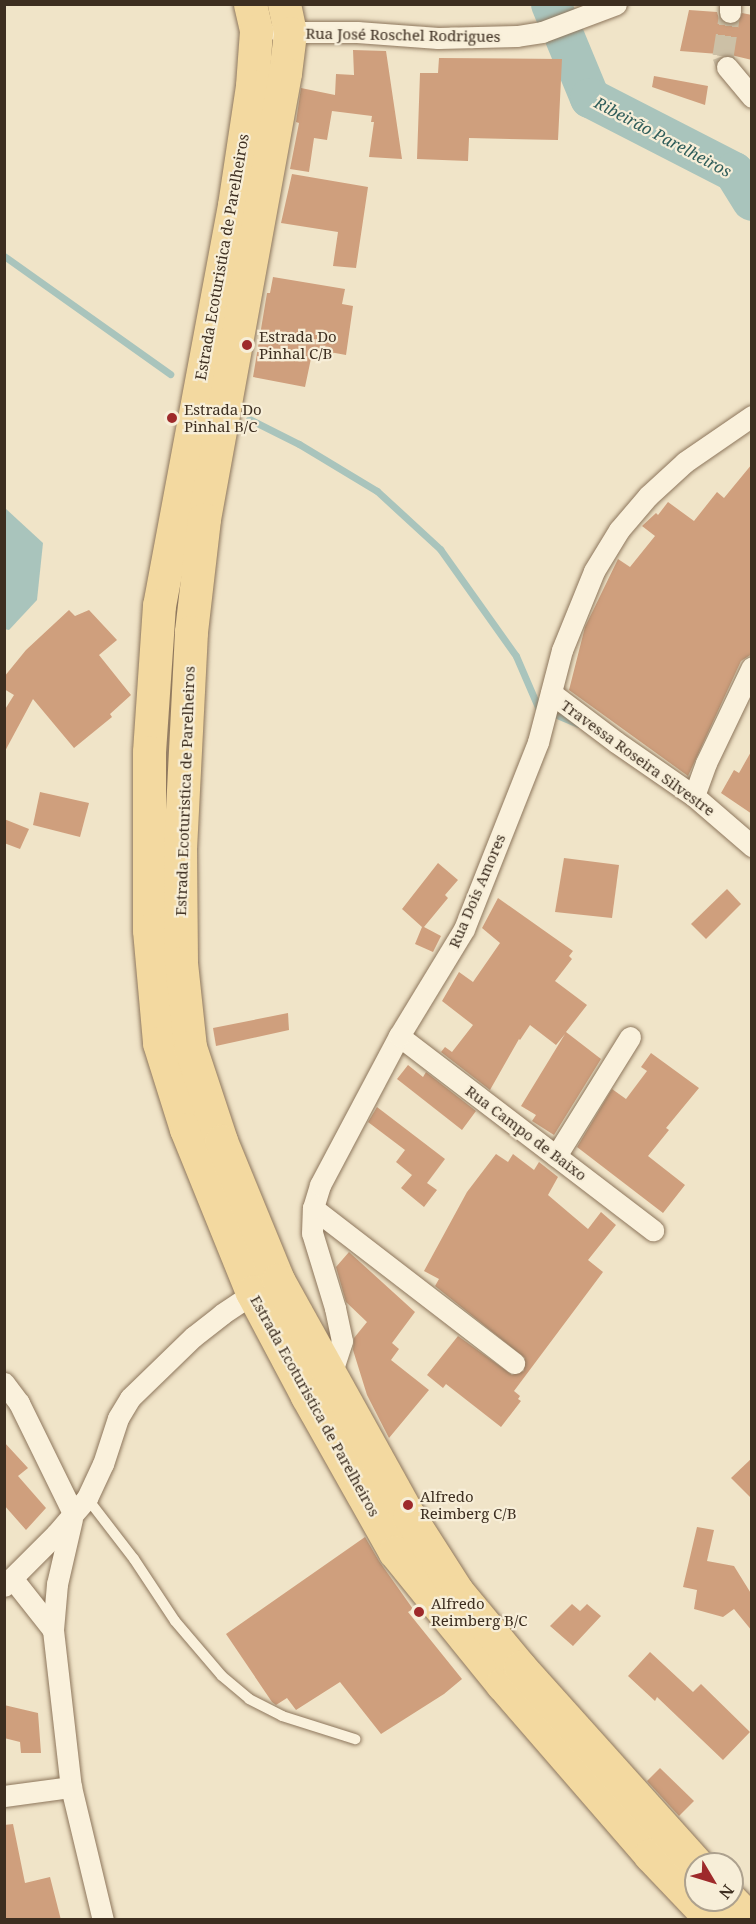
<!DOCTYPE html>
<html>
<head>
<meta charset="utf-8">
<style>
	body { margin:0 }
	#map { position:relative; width:756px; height:1924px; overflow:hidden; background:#f0e4c8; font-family:"Noto Serif",serif }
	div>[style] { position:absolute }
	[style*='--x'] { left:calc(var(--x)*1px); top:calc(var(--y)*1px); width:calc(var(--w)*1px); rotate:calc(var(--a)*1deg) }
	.water>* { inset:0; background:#a9c4bc }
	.stream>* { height:7px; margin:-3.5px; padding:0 3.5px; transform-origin:3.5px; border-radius:3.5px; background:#a9c4bc }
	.river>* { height:40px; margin:-20px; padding:0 20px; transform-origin:20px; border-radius:20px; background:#a9c4bc }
	.building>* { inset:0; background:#cf9f7d }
	.street-tunnel>* { height:21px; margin-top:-10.5px; transform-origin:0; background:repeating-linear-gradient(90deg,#ccc0a6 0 21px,transparent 0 31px) }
	.roads { filter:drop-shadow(0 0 2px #8d765c) drop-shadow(0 0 2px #8d765c) }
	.lane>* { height:10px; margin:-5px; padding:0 5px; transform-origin:5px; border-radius:5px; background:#faf1dc }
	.street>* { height:21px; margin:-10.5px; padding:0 10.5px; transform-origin:10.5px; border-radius:10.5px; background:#faf1dc }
	.primary>* { height:33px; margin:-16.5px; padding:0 16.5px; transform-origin:16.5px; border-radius:16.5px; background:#f3d9a0 }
	.dots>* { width:16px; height:16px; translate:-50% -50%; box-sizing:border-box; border:3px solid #f7eed8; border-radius:50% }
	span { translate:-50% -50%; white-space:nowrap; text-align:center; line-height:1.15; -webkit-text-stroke:4.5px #f7eed8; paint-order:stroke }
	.street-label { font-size:15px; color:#3d2e20 }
	.poi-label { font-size:15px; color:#3d2e20 }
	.left { translate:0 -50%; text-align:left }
	.water-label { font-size:16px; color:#2f5d5a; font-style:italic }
	.frame { position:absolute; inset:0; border:6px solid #3d2e20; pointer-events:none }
	.north { position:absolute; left:684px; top:1852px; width:60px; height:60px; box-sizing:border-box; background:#f7eed8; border:2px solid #ada18e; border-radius:50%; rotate:128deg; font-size:16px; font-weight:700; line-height:24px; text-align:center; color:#3d2e20 }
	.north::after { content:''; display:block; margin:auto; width:21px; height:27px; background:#9e2a2b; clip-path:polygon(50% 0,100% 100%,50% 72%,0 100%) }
</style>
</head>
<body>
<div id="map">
	<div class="water">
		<i style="clip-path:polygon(5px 508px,43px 543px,37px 600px,9px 630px,4px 629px)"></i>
	</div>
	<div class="stream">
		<i style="--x:4;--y:256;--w:204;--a:35.4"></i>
		<i style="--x:249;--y:419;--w:56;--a:26.6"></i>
		<i style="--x:299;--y:444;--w:91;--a:31.1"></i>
		<i style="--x:377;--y:491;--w:86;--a:42.6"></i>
		<i style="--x:440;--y:549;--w:131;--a:54.6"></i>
		<i style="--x:516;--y:656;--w:56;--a:66.7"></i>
		<i style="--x:538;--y:707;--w:43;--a:23"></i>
	</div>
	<div class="river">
		<i style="--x:551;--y:4;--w:102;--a:67.5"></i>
		<i style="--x:590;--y:98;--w:162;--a:27.2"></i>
		<i style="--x:734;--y:172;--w:34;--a:58"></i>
	</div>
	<div class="building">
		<i style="clip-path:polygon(689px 10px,717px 12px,719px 19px,729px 25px,737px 23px,742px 13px,752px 15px,752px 60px,731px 55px,680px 51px)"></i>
		<i style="clip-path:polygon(353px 50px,386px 51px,402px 159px,369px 157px,374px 122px,371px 122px,372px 116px,332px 111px,327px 140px,314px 138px,309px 172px,290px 169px,299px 123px,296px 122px,301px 88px,335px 95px,336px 74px,354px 75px)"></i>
		<i style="clip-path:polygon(439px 58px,562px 59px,558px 140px,469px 138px,468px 161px,417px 159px,420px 73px,438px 73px)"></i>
		<i style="clip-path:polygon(654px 76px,708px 86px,705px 105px,652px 87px)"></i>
		<i style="clip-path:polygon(292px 174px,368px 187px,356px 268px,333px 266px,338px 232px,281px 223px)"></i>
		<i style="clip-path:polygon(273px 277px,345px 289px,342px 304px,353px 306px,346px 355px,313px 349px,305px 387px,253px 377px,267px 293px,270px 293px)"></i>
		<i style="clip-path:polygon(752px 464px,752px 654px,741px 661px,688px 776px,569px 690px,585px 627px,618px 559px,630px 567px,655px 536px,642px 526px,656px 513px,658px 515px,668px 502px,694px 521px,717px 492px,724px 498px)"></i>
		<i style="clip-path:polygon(69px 610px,75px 616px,89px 610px,117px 640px,99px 655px,131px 695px,110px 714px,112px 717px,74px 748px,33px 699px,4px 753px,4px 711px,14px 695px,4px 689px,4px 677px,26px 650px)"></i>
		<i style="clip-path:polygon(752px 750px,752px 814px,721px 793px,734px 770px,739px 773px)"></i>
		<i style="clip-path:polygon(40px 792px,89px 803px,80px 837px,33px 825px)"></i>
		<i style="clip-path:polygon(4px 819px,29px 829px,20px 849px,4px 843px)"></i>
		<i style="clip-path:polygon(564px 858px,619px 865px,612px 918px,555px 912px)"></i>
		<i style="clip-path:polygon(438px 863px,458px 880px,445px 895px,448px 898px,424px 927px,441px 936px,433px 952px,415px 944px,422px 927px,402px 909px)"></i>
		<i style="clip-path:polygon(727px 889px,741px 904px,706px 939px,691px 924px)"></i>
		<i style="clip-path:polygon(498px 898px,573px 951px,569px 956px,572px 959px,555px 981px,587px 1005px,566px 1032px,601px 1059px,554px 1135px,532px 1121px,536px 1115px,521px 1106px,565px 1034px,556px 1045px,530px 1025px,520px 1040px,519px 1039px,490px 1090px,441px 1052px,445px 1047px,452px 1052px,473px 1025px,442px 1001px,459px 972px,473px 982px,500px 943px,482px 928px)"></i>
		<i style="clip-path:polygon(288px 1013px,289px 1030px,216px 1046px,213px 1028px)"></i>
		<i style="clip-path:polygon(651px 1053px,699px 1088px,666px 1128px,669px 1130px,648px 1156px,685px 1185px,663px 1213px,577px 1147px,612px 1089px,626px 1099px,647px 1071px,641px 1067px)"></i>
		<i style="clip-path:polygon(408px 1065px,423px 1077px,426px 1072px,476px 1111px,462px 1130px,397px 1079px)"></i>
		<i style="clip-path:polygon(377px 1107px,445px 1159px,427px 1183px,437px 1190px,424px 1207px,401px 1188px,412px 1175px,396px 1162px,405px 1150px,368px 1122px)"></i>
		<i style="clip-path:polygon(496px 1154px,508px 1162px,513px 1154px,534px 1170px,539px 1162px,558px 1177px,548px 1195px,588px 1229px,601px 1212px,616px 1225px,588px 1260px,603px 1272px,514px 1391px,520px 1396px,518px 1399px,521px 1401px,501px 1427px,446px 1384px,443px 1388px,427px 1375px,458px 1336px,512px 1375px,524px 1371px,525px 1358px,435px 1286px,439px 1279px,424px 1271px,467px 1192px)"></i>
		<i style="clip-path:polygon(349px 1252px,415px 1312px,392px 1343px,399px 1349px,391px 1360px,429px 1390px,389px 1438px,367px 1395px,353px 1350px,354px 1338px,367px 1322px,346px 1302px,336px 1267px)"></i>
		<i style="clip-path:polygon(4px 1442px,28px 1468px,18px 1476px,46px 1508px,26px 1530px,4px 1505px)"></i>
		<i style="clip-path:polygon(752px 1458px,752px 1499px,731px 1478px)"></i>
		<i style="clip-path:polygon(697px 1527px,714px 1530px,707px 1561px,734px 1566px,752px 1595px,752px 1631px,734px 1609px,723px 1617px,694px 1609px,697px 1590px,683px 1587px)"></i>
		<i style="clip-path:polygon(365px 1537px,379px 1561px,413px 1609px,408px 1612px,462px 1679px,444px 1694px,381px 1734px,340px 1682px,296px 1710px,287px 1698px,276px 1705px,272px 1702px,226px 1634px)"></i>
		<i style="clip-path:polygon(572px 1604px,580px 1611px,587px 1604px,601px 1616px,573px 1646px,550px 1626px)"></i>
		<i style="clip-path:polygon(650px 1652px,693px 1692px,701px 1684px,750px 1732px,723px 1760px,657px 1697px,655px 1701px,628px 1676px)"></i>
		<i style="clip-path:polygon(4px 1705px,38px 1713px,41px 1753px,21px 1753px,20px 1742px,4px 1738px)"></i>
		<i style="clip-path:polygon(660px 1768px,694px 1801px,679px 1816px,647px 1781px)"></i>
		<i style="clip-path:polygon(13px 1824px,25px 1883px,50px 1877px,61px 1920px,4px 1920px,4px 1825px)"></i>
	</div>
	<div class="street-tunnel">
		<i style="--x:727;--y:67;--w:12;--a:-110"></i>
		<i style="--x:723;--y:56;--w:45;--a:-81"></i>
	</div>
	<div class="roads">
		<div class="lane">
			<i style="--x:87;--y:1498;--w:77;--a:52.4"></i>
			<i style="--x:134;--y:1559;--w:74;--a:56.5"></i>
			<i style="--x:175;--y:1621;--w:72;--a:49.5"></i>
			<i style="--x:222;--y:1676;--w:35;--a:40"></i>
			<i style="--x:249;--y:1699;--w:37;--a:27"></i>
			<i style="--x:282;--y:1716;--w:77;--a:17.5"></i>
		</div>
		<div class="street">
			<i style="--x:730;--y:12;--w:8;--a:-90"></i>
			<i style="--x:280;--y:32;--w:77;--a:0"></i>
			<i style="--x:357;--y:32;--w:81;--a:4.2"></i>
			<i style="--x:438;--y:38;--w:79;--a:-1.5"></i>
			<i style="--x:517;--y:36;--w:25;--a:-9"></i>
			<i style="--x:542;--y:32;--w:79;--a:-20.7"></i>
			<i style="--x:727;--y:67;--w:39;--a:50"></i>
			<i style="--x:551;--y:693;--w:81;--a:37"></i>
			<i style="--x:616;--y:742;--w:95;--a:34.7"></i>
			<i style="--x:694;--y:796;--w:77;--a:40.8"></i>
			<i style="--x:694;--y:796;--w:35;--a:-70"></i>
			<i style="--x:706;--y:763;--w:106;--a:-64.4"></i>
			<i style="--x:399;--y:1036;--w:320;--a:37.4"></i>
			<i style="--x:556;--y:1156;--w:140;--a:-58.1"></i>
			<i style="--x:313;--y:1208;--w:254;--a:37.6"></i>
			<i style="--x:329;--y:1381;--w:42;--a:-72"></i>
			<i style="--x:342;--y:1341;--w:34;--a:-102"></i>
			<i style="--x:335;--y:1308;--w:78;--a:-107"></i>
			<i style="--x:312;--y:1233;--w:25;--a:-88"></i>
			<i style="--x:313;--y:1208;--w:24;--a:-73"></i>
			<i style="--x:320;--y:1185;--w:169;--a:-62.1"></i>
			<i style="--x:399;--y:1036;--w:125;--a:-58.7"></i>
			<i style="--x:464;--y:929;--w:201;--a:-68.4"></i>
			<i style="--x:538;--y:742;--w:95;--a:-75.4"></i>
			<i style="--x:562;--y:650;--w:85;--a:-67.9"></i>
			<i style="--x:594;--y:571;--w:48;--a:-58.6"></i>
			<i style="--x:619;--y:530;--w:45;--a:-49.5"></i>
			<i style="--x:648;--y:496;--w:50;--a:-42.6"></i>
			<i style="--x:685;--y:462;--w:81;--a:-34.5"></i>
			<i style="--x:4;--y:1383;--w:25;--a:53"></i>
			<i style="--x:19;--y:1403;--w:123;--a:63.9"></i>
			<i style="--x:72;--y:1519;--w:67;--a:103"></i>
			<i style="--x:57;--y:1584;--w:46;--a:95"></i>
			<i style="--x:53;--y:1630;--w:158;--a:83.5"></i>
			<i style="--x:71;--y:1787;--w:137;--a:76.5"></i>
			<i style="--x:12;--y:1578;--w:66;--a:51.7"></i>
			<i style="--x:4;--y:1586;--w:74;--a:-45"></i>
			<i style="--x:56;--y:1534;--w:48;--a:-49.3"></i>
			<i style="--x:87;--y:1498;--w:38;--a:-65"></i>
			<i style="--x:103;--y:1464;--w:48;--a:-71.9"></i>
			<i style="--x:118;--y:1418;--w:23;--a:-59"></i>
			<i style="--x:130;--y:1398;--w:88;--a:-44.1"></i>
			<i style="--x:193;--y:1337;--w:37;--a:-38"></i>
			<i style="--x:222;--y:1314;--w:47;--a:-33.7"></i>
			<i style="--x:4;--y:1796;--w:68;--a:-7.7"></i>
		</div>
		<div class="primary">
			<i style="--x:250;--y:4;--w:28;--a:77"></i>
			<i style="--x:256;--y:31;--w:55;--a:94.2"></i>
			<i style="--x:252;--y:86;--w:120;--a:98.6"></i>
			<i style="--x:234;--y:205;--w:407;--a:100.6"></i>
			<i style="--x:159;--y:605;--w:147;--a:93.9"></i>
			<i style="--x:149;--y:752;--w:178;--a:90"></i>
			<i style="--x:149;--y:930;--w:113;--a:84.9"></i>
			<i style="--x:159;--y:1043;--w:90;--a:72.6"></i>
			<i style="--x:186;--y:1129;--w:176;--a:68"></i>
			<i style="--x:252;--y:1292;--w:118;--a:62.1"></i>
			<i style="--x:307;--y:1396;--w:179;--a:60.6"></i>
			<i style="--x:395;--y:1552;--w:170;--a:51"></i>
			<i style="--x:502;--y:1684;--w:226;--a:49.1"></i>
			<i style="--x:650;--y:1855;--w:90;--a:46.4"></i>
			<i style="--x:284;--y:4;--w:30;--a:78"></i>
			<i style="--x:290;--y:33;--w:40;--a:97.1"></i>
			<i style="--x:285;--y:73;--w:453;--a:100.3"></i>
			<i style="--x:204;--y:519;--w:114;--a:96.6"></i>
			<i style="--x:191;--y:632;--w:215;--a:92.9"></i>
			<i style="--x:180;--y:847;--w:116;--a:89.5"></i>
			<i style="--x:181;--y:963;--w:84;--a:83.9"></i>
			<i style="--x:190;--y:1047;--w:99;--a:71.7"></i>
			<i style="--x:221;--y:1141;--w:150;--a:67.7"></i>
			<i style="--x:278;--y:1280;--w:270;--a:61"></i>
			<i style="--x:409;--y:1516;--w:89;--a:57.4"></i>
			<i style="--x:457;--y:1591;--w:99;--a:50.3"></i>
			<i style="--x:520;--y:1667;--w:265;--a:48.1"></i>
			<i style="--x:731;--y:1900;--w:28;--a:46"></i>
		</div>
	</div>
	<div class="dots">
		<i style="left:247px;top:345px;background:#9e2a2b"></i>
		<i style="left:172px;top:418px;background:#9e2a2b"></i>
		<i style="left:408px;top:1505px;background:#9e2a2b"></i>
		<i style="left:419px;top:1612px;background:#9e2a2b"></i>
	</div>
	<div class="street-label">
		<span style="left:403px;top:35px;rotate:1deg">Rua José Roschel Rodrigues</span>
		<span style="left:222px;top:257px;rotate:-80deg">Estrada Ecoturistica de Parelheiros</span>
		<span style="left:638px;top:758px;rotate:36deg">Travessa Roseira Silvestre</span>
		<span style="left:185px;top:791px;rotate:-88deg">Estrada Ecoturistica de Parelheiros</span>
		<span style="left:477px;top:891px;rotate:-67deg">Rua Dois Amores</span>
		<span style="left:526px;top:1133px;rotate:37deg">Rua Campo de Baixo</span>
		<span style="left:315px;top:1406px;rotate:61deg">Estrada Ecoturistica de Parelheiros</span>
	</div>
	<div class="poi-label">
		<span class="left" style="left:259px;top:345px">Estrada Do<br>Pinhal C/B</span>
		<span class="left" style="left:184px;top:418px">Estrada Do<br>Pinhal B/C</span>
		<span class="left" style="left:420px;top:1505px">Alfredo<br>Reimberg C/B</span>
		<span class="left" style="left:431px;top:1612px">Alfredo<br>Reimberg B/C</span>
	</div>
	<div class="water-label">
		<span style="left:663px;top:137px;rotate:28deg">Ribeirão Parelheiros</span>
	</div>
	<div class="frame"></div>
	<div class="north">N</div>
</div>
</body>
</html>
